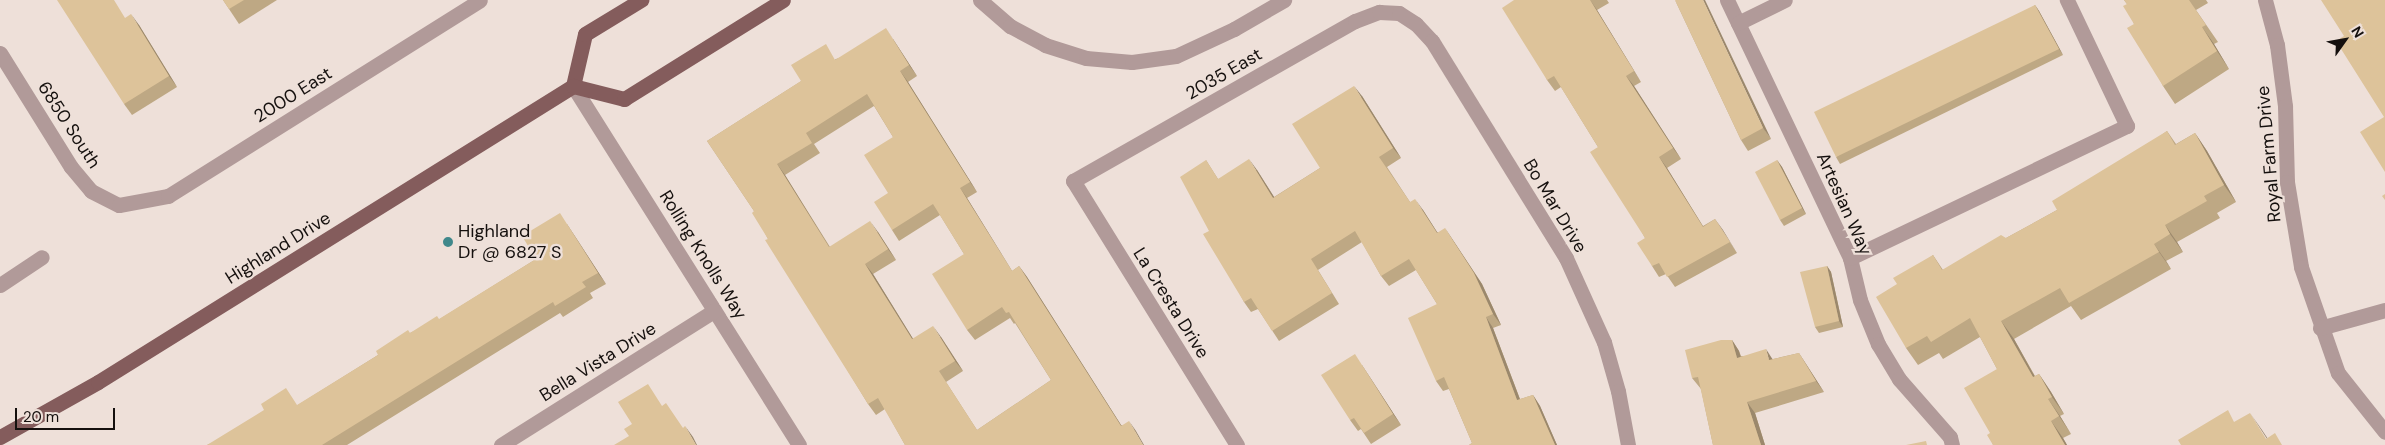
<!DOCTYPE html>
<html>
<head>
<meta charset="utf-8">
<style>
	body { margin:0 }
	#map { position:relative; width:2385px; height:445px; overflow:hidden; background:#eee0d9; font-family:"DM Sans",sans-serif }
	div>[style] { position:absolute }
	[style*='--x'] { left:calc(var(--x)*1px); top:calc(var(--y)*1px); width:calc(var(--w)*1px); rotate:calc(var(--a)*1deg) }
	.minor>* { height:15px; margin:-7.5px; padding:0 7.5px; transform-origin:7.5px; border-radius:7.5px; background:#b19a99 }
	.major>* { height:15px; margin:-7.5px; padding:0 7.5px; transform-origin:7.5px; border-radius:7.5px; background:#845c5c }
	.wall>* { inset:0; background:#bea884 }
	.shaded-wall>* { inset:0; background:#9b886c }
	.building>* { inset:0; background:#ddc39a }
	.dots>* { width:14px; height:14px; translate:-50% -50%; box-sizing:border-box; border:2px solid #eee0d9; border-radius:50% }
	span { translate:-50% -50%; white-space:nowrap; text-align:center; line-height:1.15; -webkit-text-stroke:4.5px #eee0d9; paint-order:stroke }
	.street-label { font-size:18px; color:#15100e }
	.poi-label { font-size:18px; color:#15100e }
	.left { translate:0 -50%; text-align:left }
	.north { position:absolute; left:2320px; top:15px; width:50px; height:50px; -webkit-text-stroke:4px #eee0d9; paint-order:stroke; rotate:58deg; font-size:14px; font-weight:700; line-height:20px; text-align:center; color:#15100e }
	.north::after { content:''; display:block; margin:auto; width:18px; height:22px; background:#15100e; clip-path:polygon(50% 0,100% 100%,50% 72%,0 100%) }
	.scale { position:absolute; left:15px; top:408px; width:100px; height:22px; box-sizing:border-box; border:2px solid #15100e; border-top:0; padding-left:6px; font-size:15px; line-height:18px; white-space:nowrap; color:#15100e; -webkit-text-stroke:4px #eee0d9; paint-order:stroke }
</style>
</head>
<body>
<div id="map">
	<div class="minor">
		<i style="--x:980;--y:0;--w:40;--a:41"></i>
		<i style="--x:1010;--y:26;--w:40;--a:28"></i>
		<i style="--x:1045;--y:45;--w:43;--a:17.6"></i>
		<i style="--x:1086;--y:58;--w:46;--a:5"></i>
		<i style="--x:1132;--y:62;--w:44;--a:-7.8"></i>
		<i style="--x:1176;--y:56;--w:64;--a:-25"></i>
		<i style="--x:1234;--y:29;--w:58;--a:-30.1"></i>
		<i style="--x:1727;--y:0;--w:286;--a:64.5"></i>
		<i style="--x:1850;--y:258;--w:43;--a:76.6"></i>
		<i style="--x:1860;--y:300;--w:48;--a:67.8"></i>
		<i style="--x:1878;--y:344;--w:41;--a:59"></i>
		<i style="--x:1899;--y:379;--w:77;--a:48.7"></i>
		<i style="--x:1950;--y:437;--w:8;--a:76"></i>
		<i style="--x:2265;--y:0;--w:47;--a:75.1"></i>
		<i style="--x:2277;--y:45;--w:62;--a:82.5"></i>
		<i style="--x:2285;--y:106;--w:76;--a:88.5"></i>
		<i style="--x:2287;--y:182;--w:86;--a:80.6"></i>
		<i style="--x:2301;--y:267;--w:112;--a:70.8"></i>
		<i style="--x:2338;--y:373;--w:75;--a:51.5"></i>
		<i style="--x:1738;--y:23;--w:52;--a:-26.1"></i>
		<i style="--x:0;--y:53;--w:134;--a:58.1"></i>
		<i style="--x:71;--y:167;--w:31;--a:50"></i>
		<i style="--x:91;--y:191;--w:31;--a:27"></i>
		<i style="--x:119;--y:205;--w:50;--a:-10.4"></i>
		<i style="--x:168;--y:196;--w:368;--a:-32.1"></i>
		<i style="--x:573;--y:86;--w:424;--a:57.8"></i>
		<i style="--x:1850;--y:258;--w:307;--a:-25.5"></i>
		<i style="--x:2127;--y:126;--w:140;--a:-115.5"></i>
		<i style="--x:0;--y:285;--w:50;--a:-33.7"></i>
		<i style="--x:2320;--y:328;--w:67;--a:-15.5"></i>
		<i style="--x:501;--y:445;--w:252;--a:-32.2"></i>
		<i style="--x:1237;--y:445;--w:311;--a:-121.8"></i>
		<i style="--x:1073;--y:181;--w:324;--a:-29.6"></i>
		<i style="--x:1355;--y:21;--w:26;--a:-21"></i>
		<i style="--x:1379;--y:12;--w:20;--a:3"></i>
		<i style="--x:1399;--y:13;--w:20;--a:33"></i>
		<i style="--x:1416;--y:24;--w:23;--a:47"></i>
		<i style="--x:1432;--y:41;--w:255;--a:58.3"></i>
		<i style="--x:1566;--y:258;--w:92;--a:65.7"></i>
		<i style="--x:1604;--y:342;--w:51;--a:74.1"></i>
		<i style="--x:1618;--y:391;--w:55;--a:79.5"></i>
	</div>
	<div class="major">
		<i style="--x:573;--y:86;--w:53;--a:-77"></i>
		<i style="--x:585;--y:34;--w:66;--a:-31.3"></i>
		<i style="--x:0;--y:437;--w:112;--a:-29.3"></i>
		<i style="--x:98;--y:382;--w:560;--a:-31.93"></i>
		<i style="--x:573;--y:86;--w:53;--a:14.3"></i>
		<i style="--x:624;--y:99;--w:187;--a:-31.9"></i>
	</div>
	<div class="wall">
		<i style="clip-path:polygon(223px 0,277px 0,239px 24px)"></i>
		<i style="clip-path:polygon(1514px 0,1607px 0,1609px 3px,1597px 10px,1641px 82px,1634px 86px,1681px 159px,1667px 168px,1703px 226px,1715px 219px,1737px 253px,1675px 287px,1666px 274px,1659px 277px,1652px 266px,1645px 238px,1598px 147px,1561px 87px,1555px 91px,1547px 80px)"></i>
		<i style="clip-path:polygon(1675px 0,1771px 139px,1748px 151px,1741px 140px)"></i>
		<i style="clip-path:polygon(2124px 0,2206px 0,2208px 3px,2196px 10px,2218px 42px,2214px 44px,2229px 69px,2175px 104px,2163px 86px,2134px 24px,2127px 4px)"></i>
		<i style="clip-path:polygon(2035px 5px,2039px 11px,2063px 55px,1840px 164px,1836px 157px)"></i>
		<i style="clip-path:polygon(126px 18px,139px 25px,177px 87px,132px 115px,124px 104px)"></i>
		<i style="clip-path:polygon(evenodd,893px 39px,917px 76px,908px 82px,977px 192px,967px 198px,1012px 271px,1019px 266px,1027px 277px,1121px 425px,1136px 431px,905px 445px,885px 409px,876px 415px,868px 404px,768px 239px,754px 211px,707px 141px,836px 59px,893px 39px,874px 106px,893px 137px,888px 193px,892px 230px,899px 241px,940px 215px,964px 254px,967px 330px,975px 340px,1010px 318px,1014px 324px,1015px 323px,1051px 380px,977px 430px,946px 382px,963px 371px,941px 337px,913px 339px,873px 274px,896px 260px,878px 232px,830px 247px,785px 175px,820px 153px,814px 144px,874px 106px)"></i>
		<i style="clip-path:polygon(1362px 96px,1401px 158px,1387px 167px,1410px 202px,1423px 210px,1437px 232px,1452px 239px,1482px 284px,1501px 325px,1493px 328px,1520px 399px,1533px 395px,1540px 406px,1557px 445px,1469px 445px,1472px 443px,1449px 389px,1443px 391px,1436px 381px,1437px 304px,1416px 270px,1389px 286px,1381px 276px,1362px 242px,1318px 270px,1339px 304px,1279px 341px,1258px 309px,1251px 312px,1244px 302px,1209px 231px,1206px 160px,1218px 179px,1257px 170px,1274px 197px,1320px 168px)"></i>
		<i style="clip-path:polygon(2167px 131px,2176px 144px,2195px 133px,2207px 151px,2236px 202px,2217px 213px,2220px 218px,2177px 242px,2183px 252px,2166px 261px,2171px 269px,2081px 320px,2071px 306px,2014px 339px,2035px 376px,2039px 374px,2051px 392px,2064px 414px,2060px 416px,2071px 434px,2063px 438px,2067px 445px,1993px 445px,1990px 433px,1997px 369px,1980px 337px,1943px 359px,1939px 353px,1918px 365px,1906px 348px,1897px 284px,1933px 255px,1943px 270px,2006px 238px,2057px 210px)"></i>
		<i style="clip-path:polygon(1777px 160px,1782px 167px,1806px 214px,1784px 226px,1780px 220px)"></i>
		<i style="clip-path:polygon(567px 224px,606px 284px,590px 293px,593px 298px,563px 317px,560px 313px,347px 445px,207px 445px,298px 405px,378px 355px,410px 333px,440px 319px,536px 259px)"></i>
		<i style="clip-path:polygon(1827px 266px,1831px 272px,1843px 327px,1819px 333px,1815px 327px)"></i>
		<i style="clip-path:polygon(1732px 340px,1739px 351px,1741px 356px,1773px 359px,1799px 353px,1824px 392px,1755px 413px,1765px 445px,1713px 445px,1701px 389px,1692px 378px)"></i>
		<i style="clip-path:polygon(1362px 365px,1401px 425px,1371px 444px,1361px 429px,1358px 431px,1350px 420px)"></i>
	</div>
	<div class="shaded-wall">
		<i style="clip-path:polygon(1590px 0,1597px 10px,1641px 82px,1634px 71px)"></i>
		<i style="clip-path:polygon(1703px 0,1705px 0,1771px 139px,1763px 128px)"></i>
		<i style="clip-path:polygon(2035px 5px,2039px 11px,2063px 55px,2059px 49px)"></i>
		<i style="clip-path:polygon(131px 14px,139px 25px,177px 87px,169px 76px)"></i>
		<i style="clip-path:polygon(2202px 27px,2214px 44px,2229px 69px,2217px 51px)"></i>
		<i style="clip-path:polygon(886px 28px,893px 39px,917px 76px,909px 65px)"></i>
		<i style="clip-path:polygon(900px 71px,908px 82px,977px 192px,970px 182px)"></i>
		<i style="clip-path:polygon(1626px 76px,1634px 86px,1681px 159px,1673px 148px)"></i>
		<i style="clip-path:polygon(1354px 86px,1362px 96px,1401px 158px,1393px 148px)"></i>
		<i style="clip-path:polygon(2195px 133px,2207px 151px,2236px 202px,2224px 185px)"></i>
		<i style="clip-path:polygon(1659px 157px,1667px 168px,1710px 238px,1703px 227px)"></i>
		<i style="clip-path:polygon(1249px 159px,1257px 170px,1281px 208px,1273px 198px)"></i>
		<i style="clip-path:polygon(1777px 160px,1782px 167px,1806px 214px,1802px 208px)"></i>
		<i style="clip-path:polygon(777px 164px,785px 175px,836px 258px,829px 247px)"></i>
		<i style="clip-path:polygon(960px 188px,967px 198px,1019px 282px,1012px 271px)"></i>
		<i style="clip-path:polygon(1415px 199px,1423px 210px,1444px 243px,1437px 233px)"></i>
		<i style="clip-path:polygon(560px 213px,567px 224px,606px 284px,598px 273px)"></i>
		<i style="clip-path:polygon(1715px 219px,1723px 230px,1737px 253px,1730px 242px)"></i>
		<i style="clip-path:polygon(870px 221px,878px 232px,896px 260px,888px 249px)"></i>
		<i style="clip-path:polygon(2165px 225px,2177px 242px,2183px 252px,2170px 234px)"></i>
		<i style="clip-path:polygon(1445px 228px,1482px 284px,1501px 325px,1493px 314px)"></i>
		<i style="clip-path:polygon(2154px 244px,2166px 261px,2171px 269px,2159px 252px)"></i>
		<i style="clip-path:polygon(865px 264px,873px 274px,920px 350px,912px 339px)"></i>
		<i style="clip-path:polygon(1019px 266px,1027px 277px,1128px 436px,1121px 426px)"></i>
		<i style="clip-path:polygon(1827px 266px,1831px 272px,1843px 327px,1839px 321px)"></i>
		<i style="clip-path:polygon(1486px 317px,1493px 328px,1524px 410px,1517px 400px)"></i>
		<i style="clip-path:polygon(2001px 321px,2014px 339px,2045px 395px,2033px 377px)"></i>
		<i style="clip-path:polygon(933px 326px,941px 337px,963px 371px,955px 361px)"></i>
		<i style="clip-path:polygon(1732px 340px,1739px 351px,1744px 369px,1737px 358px)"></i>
		<i style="clip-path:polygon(1766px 349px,1773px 360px,1769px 360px)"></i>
		<i style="clip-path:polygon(1799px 353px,1806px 364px,1824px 392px,1816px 381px)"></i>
		<i style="clip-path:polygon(1355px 354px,1362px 365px,1401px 425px,1393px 414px)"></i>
		<i style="clip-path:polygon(2039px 374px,2051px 392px,2064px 414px,2052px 397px)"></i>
		<i style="clip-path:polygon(1533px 395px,1540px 406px,1557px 445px,1555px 445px)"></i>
		<i style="clip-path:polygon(2048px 399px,2060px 416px,2071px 434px,2059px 416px)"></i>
		<i style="clip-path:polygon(1747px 402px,1755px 413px,1765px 445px,1761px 445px)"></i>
		<i style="clip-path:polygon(2250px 413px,2262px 430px,2272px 445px,2271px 445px)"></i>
		<i style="clip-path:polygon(1129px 421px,1136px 431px,1144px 445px,1143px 445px)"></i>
		<i style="clip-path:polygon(2051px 421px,2063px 438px,2067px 445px,2065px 445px)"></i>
		<i style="clip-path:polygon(685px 426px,693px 437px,697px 445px,696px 445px)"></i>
	</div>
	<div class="building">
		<i style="clip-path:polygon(57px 0,114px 0,125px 18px,131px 14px,169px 76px,124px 104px)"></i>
		<i style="clip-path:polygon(223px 0,244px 0,229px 9px)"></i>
		<i style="clip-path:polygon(1514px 0,1590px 0,1634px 71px,1626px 76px,1673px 148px,1659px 157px,1703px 227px,1715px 219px,1730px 242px,1667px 277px,1659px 263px,1652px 266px,1637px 243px,1645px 238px,1590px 152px,1598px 147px,1554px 76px,1547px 80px,1502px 8px)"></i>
		<i style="clip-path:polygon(1675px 0,1703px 0,1763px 128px,1741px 140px)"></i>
		<i style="clip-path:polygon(2124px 0,2189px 0,2206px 25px,2202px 27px,2217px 51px,2163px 86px,2127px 28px,2134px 24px,2123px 6px,2127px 4px)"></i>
		<i style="clip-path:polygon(2321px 0,2385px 0,2385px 172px,2360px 132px,2384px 117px,2336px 41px,2344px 36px)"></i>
		<i style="clip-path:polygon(2035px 5px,2059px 49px,1836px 157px,1814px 112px)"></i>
		<i style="clip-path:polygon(evenodd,886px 28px,909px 65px,900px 71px,970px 182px,960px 188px,1012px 271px,1019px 266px,1121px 426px,1129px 421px,1143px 445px,905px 445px,878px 398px,868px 404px,765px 240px,768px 239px,752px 213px,754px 211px,707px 141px,801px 81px,791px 65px,826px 44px,835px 60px,886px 28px,867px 94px,893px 137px,864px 155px,888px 193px,874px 202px,892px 230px,933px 204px,964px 254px,932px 274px,967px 330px,1002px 307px,1006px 313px,1009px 312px,1051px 380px,977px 430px,939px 371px,955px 361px,933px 326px,912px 339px,865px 264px,888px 249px,870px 221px,829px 247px,777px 164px,812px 143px,806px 133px,867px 94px)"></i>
		<i style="clip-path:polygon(1354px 86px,1393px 148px,1379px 157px,1410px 202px,1415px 199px,1437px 233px,1445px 228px,1474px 273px,1493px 314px,1486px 317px,1517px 400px,1533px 395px,1555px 445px,1469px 445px,1472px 443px,1444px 377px,1436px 381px,1408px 318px,1437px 304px,1409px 259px,1381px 276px,1355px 231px,1311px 259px,1332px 293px,1272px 331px,1251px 298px,1244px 302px,1203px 234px,1209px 231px,1180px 177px,1206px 160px,1218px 179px,1249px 159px,1273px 198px,1320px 168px,1292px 124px)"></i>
		<i style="clip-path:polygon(2167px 131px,2175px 145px,2195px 133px,2224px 185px,2204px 196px,2207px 201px,2165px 225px,2170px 234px,2154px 244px,2159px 252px,2069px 303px,2060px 288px,2001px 321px,2033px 377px,2039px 374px,2052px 397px,2048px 399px,2059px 416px,2051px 421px,2065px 445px,1993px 445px,1987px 435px,1990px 433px,1964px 388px,1997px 369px,1970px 318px,1931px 342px,1927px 336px,1906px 348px,1876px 297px,1897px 284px,1893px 278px,1933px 255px,1942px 270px,2001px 235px,2006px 238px,2057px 210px,2052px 201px)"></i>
		<i style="clip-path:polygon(1777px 160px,1802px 208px,1780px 220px,1755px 172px)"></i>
		<i style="clip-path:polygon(2385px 194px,2385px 200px,2382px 196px)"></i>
		<i style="clip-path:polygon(560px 213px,598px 273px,582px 282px,586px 287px,555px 306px,553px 302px,322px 445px,207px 445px,264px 410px,261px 404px,286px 388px,297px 405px,378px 355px,376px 351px,408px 330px,410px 333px,437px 316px,439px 319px,536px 259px,522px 236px)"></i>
		<i style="clip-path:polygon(1827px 266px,1839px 321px,1815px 327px,1800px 272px)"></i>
		<i style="clip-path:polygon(1721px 340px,1732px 340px,1737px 358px,1766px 349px,1769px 360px,1799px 353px,1816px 381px,1747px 402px,1761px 445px,1713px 445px,1698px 377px,1692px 378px,1685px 350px)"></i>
		<i style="clip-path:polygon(1355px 354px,1393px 414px,1364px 433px,1354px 418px,1350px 420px,1321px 375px)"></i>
		<i style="clip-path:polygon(648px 384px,662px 406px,666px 403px,683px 428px,685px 426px,696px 445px,614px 445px,629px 436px,624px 429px,632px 424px,618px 402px)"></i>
		<i style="clip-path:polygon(2228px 410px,2234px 422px,2250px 413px,2266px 439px,2275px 433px,2282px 445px,2181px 445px,2178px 440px)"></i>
		<i style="clip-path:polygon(1926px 441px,1927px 445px,1906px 445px)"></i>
	</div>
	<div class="dots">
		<i style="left:448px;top:242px;background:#40888b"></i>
	</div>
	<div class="street-label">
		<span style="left:1224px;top:74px;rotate:-30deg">2035 East</span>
		<span style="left:293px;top:95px;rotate:-32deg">2000 East</span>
		<span style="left:69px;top:125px;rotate:57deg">6850 South</span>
		<span style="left:2269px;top:154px;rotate:-95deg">Royal Farm Drive</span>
		<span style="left:1844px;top:204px;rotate:66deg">Artesian Way</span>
		<span style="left:1555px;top:206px;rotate:59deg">Bo Mar Drive</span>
		<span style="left:278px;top:248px;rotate:-32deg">Highland Drive</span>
		<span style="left:703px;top:255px;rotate:58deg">Rolling Knolls Way</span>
		<span style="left:1171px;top:303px;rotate:58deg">La Cresta Drive</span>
		<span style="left:598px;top:362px;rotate:-32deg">Bella Vista Drive</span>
	</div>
	<div class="poi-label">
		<span class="left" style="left:458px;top:242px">Highland<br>Dr @ 6827 S</span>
	</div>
	<div class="north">N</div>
	<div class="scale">20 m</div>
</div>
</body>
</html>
